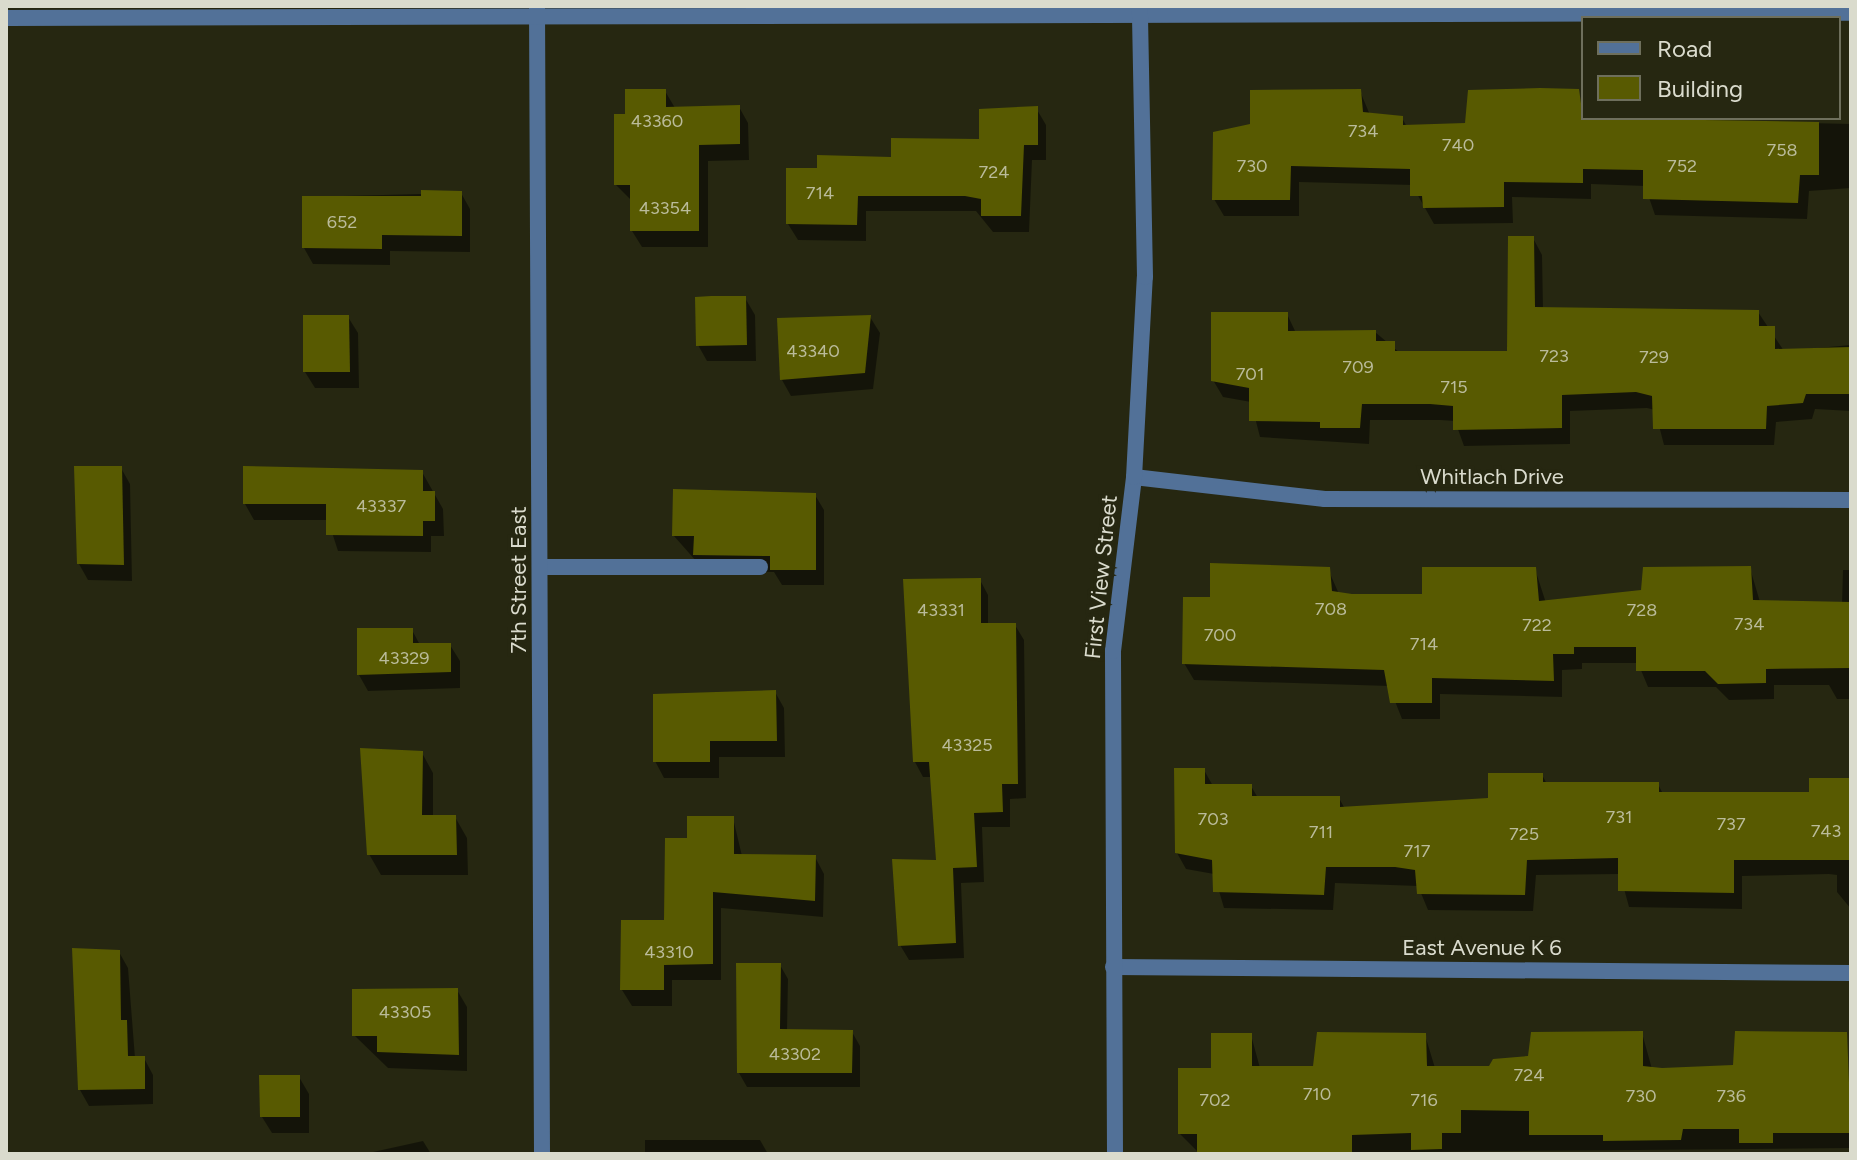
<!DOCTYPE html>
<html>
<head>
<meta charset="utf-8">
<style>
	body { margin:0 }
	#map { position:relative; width:1857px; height:1160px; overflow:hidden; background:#262711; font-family:Figtree,sans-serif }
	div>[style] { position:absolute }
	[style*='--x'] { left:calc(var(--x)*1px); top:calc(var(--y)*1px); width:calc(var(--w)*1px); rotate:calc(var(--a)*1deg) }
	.shadow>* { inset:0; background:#0007 }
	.building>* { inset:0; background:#585a01 }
	.lane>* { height:16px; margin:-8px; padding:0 8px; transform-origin:8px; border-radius:8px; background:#527198 }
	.street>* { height:16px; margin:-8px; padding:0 8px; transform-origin:8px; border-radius:8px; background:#527198 }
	span { translate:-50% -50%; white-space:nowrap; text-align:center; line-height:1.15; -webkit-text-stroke:7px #262711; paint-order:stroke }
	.number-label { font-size:18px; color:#babb9a }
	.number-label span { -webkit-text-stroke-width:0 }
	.street-label { font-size:22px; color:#dadbcd }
	.frame { position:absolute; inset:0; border:8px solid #dadbcd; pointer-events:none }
	.legend { position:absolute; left:1581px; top:16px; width:260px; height:104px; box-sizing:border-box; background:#262711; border:2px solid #6e6f5c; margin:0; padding:10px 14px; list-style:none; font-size:24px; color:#dadbcd }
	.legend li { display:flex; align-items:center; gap:16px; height:40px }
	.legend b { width:40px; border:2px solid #6e6f5c }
</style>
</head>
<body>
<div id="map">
	<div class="shadow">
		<i style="clip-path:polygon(665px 91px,675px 108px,739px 107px,748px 123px,749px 160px,708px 161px,708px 247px,642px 247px,632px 231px,632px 201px,616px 185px,627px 116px)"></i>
		<i style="clip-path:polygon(1360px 91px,1370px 115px,1402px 118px,1407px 127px,1467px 125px,1578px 91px,1583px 118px,1851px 124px,1851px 188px,1809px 191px,1807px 219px,1655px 215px,1645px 186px,1591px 184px,1591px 199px,1512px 197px,1513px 223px,1434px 224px,1412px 185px,1299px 182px,1299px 216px,1224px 216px,1214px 199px,1252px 125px)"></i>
		<i style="clip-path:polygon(1036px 108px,1046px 125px,1046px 160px,1032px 160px,1029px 232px,993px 232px,976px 211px,866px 211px,866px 241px,798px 240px,788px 224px,819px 170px,981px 141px)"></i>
		<i style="clip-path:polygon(461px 193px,470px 209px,470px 252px,390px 251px,390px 265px,313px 264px,304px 248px,304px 197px)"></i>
		<i style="clip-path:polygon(1533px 238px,1542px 255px,1543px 309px,1758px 312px,1784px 351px,1851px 345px,1851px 411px,1815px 409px,1812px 419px,1776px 422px,1774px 445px,1664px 445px,1655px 410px,1647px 408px,1570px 411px,1570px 444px,1464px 446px,1455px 421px,1440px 420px,1370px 420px,1369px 444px,1260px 437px,1251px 402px,1223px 397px,1213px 380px,1287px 314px,1296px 333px,1375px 332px,1400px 353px,1509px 353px)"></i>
		<i style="clip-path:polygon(745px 298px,755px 315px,756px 361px,707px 361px,698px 345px)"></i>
		<i style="clip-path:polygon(348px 317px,358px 333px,359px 388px,315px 388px,305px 372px)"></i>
		<i style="clip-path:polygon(870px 317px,880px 333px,873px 389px,791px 396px,782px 380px)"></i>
		<i style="clip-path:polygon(121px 468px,130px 484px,132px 581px,88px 580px,79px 564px)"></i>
		<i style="clip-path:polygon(422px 472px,443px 509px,444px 536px,431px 536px,431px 552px,338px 551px,328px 520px,254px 520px,245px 504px)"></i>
		<i style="clip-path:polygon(815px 495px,824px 510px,824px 585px,782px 585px,774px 572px,704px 570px,674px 536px)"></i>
		<i style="clip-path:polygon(1750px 568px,1760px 602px,1842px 604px,1843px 570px,1851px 570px,1851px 699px,1837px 699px,1829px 685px,1774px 685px,1774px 699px,1729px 700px,1716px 687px,1648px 687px,1638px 663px,1582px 663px,1582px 669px,1562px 670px,1562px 697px,1440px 694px,1440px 719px,1402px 719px,1389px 686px,1194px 680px,1184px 663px,1212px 599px,1328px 569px,1339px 594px,1424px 596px,1535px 569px,1546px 603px,1643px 592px)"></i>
		<i style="clip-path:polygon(980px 580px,988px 595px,988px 625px,1015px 625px,1024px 640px,1026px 798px,1010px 799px,1010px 827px,982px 827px,984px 882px,961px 883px,964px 958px,909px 960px,900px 945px,938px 862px,932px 777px,923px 777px,915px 762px)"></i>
		<i style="clip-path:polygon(412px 630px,420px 645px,450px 645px,460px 661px,460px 688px,368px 691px,359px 675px)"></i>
		<i style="clip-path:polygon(775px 692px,784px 708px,785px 757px,719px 757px,719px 778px,664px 778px,655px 761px)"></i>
		<i style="clip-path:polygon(422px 753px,433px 773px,433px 817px,455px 817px,467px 838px,468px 875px,381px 875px,369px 854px)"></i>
		<i style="clip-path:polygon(1204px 770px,1213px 786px,1251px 786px,1258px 798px,1339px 798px,1345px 809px,1490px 799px,1542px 775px,1547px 784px,1658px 784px,1663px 794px,1811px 794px,1851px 780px,1851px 909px,1837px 892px,1837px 875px,1829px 874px,1742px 876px,1742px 909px,1629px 907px,1620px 874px,1536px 875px,1533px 911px,1428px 910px,1418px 886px,1335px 883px,1333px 910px,1224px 908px,1214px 874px,1186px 869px,1177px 853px)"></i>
		<i style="clip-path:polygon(733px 818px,742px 856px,815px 857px,824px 874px,823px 917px,721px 908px,721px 980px,672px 980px,672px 1006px,632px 1006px,622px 990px,666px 922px,689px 840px)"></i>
		<i style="clip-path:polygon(119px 952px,128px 968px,135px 1058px,144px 1058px,153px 1075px,153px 1104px,89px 1106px,80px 1090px)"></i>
		<i style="clip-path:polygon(780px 965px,788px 979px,787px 1031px,852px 1032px,860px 1046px,860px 1087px,747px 1087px,739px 1073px)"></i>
		<i style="clip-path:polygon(457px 990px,467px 1007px,467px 1071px,388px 1068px,354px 1035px)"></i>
		<i style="clip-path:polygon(1642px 1033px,1652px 1069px,1735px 1067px,1845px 1034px,1851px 1148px,1200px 1154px,1180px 1134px,1213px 1070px,1251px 1035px,1260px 1068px,1315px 1068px,1425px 1035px,1435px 1068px,1490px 1068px)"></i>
		<i style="clip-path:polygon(299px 1077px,309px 1094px,309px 1133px,272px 1133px,262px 1117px)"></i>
		<i style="clip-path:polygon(645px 1140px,760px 1140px,768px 1154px,645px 1154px)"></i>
		<i style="clip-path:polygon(423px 1141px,431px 1154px,373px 1154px,373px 1152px)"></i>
	</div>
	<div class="building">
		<i style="clip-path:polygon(1540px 88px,1579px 89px,1583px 118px,1819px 122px,1819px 175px,1800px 175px,1798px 203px,1643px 199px,1643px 170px,1583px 169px,1583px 183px,1504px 182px,1504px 207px,1423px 208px,1422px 196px,1410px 196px,1410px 169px,1291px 166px,1290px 200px,1212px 200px,1213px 132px,1250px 124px,1250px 90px,1361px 89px,1363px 112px,1403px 116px,1403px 125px,1465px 123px,1468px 90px)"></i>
		<i style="clip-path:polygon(625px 89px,666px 89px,666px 107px,740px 105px,740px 144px,699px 145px,699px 231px,630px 231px,630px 185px,614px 185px,614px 114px,625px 114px)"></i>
		<i style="clip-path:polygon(1038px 106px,1038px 145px,1024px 145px,1021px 216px,981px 216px,981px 199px,965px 196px,858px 196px,857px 225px,786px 224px,786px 168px,817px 168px,817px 155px,891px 157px,891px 138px,979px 139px,979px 109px)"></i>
		<i style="clip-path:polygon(421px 190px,462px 191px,462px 236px,382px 235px,382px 249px,302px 248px,302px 196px,421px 196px)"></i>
		<i style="clip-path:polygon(1508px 236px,1534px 236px,1535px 307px,1759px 310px,1759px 326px,1775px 326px,1775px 349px,1851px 347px,1851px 394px,1806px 394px,1803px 403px,1767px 406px,1766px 429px,1653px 429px,1652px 396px,1636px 392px,1562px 395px,1562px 428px,1453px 430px,1453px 406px,1430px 404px,1362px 404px,1360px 428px,1320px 428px,1320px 422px,1249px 421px,1249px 388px,1211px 381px,1211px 312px,1288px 312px,1288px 331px,1376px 330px,1376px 341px,1395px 341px,1395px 351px,1507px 351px)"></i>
		<i style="clip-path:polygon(711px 296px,746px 296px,747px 345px,696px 346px,695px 297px)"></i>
		<i style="clip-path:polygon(303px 315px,349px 315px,350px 372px,303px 372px)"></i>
		<i style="clip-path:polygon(871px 315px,865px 373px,780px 380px,777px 318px)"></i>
		<i style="clip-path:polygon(74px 466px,122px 466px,124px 565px,77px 564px)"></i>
		<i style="clip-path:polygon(243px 466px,423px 470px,423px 491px,435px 491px,435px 521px,423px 521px,423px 536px,326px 535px,326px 504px,243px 504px)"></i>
		<i style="clip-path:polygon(673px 489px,816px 493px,816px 570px,770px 570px,770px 556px,693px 555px,694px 536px,672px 536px)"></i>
		<i style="clip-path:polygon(1210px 563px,1330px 567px,1332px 591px,1352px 594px,1422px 594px,1422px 567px,1536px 567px,1539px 601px,1641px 590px,1643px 567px,1751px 566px,1753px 600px,1851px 602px,1851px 668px,1766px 669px,1766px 683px,1718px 684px,1705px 671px,1636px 671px,1636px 647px,1574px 647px,1574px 654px,1553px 654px,1554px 681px,1432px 678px,1432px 703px,1390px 703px,1384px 670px,1182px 664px,1183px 597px,1210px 597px)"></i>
		<i style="clip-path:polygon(981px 578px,981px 623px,1016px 623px,1018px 784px,1002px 784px,1003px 812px,974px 813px,977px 867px,953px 868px,956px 943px,898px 946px,892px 859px,936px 860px,929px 762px,913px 762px,903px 579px)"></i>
		<i style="clip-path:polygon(357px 628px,413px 628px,413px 643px,451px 643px,451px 672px,357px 675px)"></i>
		<i style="clip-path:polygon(776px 690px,777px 741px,710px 741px,710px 762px,653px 762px,653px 694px)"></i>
		<i style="clip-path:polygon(360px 748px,423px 751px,422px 815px,456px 815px,457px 855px,367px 855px)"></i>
		<i style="clip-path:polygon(1174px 768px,1205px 768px,1205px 784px,1252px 784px,1252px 796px,1340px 796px,1340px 807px,1488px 798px,1488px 773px,1543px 773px,1543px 782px,1659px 782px,1659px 792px,1809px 792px,1809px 778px,1851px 778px,1851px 860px,1734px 860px,1734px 893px,1618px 891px,1618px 858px,1527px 860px,1525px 895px,1417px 894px,1415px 870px,1395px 867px,1326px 867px,1324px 895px,1213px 892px,1212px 860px,1175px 853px)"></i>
		<i style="clip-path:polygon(687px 816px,734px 816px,734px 854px,816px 855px,815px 901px,713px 892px,713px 964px,664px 965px,664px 990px,620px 990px,621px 920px,664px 920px,665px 838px,687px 838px)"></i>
		<i style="clip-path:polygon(72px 948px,120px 950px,121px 1020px,127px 1020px,128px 1056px,145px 1056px,145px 1089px,78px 1090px)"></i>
		<i style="clip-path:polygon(736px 963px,781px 963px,780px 1029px,853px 1030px,852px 1073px,737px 1073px)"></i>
		<i style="clip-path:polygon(458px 988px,459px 1055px,377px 1052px,377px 1036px,352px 1036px,352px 989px)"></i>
		<i style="clip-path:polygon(1643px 1031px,1643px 1066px,1662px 1068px,1733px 1065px,1735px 1031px,1847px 1032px,1851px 1133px,1773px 1133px,1773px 1143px,1739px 1143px,1739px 1129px,1683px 1129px,1681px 1140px,1603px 1141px,1603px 1135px,1529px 1135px,1529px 1111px,1461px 1110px,1461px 1133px,1442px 1133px,1442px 1149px,1411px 1150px,1411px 1133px,1352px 1135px,1352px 1153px,1197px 1152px,1197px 1134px,1178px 1134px,1178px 1068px,1211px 1068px,1211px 1033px,1252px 1033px,1252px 1066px,1313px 1066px,1317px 1032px,1426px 1033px,1427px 1066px,1489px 1066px,1493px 1059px,1528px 1056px,1531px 1032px)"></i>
		<i style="clip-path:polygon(259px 1075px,300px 1075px,300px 1117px,260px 1117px)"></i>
	</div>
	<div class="lane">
		<i style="--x:541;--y:567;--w:219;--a:0"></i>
	</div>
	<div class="street">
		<i style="--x:537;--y:6;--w:1148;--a:89.75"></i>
		<i style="--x:6;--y:18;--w:1845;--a:-0.16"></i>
		<i style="--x:1134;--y:477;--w:192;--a:6.6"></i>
		<i style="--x:1325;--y:499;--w:526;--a:0.11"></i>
		<i style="--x:1113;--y:967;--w:738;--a:0.47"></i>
		<i style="--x:1115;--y:1154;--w:503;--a:-90.23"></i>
		<i style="--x:1113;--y:651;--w:175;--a:-83.1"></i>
		<i style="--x:1134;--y:477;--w:200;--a:-86.9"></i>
		<i style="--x:1145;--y:277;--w:271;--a:-91.1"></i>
	</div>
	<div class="number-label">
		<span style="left:657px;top:121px">43360</span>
		<span style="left:1363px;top:131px">734</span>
		<span style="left:1458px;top:145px">740</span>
		<span style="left:1782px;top:150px">758</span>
		<span style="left:1252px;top:166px">730</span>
		<span style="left:1682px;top:166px">752</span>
		<span style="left:994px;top:172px">724</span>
		<span style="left:820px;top:193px">714</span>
		<span style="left:665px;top:208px">43354</span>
		<span style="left:342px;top:222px">652</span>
		<span style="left:813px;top:351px">43340</span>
		<span style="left:1554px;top:356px">723</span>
		<span style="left:1654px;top:357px">729</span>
		<span style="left:1358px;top:367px">709</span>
		<span style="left:1250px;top:374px">701</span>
		<span style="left:1454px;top:387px">715</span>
		<span style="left:381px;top:506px">43337</span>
		<span style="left:1331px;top:609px">708</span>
		<span style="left:941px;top:610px">43331</span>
		<span style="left:1642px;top:610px">728</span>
		<span style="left:1749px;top:624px">734</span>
		<span style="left:1537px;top:625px">722</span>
		<span style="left:1220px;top:635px">700</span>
		<span style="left:1424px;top:644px">714</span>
		<span style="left:404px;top:658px">43329</span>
		<span style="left:967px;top:745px">43325</span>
		<span style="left:1619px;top:817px">731</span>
		<span style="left:1213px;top:819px">703</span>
		<span style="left:1731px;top:824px">737</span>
		<span style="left:1826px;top:831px">743</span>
		<span style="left:1321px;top:832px">711</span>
		<span style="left:1524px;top:834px">725</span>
		<span style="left:1417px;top:851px">717</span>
		<span style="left:669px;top:952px">43310</span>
		<span style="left:405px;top:1012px">43305</span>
		<span style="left:795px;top:1054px">43302</span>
		<span style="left:1529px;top:1075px">724</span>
		<span style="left:1317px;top:1094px">710</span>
		<span style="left:1641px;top:1096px">730</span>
		<span style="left:1731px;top:1096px">736</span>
		<span style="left:1215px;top:1100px">702</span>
		<span style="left:1424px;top:1100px">716</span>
	</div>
	<div class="street-label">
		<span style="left:1492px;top:477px">Whitlach Drive</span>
		<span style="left:1101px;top:577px;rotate:-84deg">First View Street</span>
		<span style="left:519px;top:580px;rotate:-90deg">7th Street East</span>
		<span style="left:1482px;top:948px">East Avenue K 6</span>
	</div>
	<div class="frame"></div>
	<ul class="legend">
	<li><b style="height:10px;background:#527198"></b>Road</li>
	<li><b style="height:22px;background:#585a01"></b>Building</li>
	</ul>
</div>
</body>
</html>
